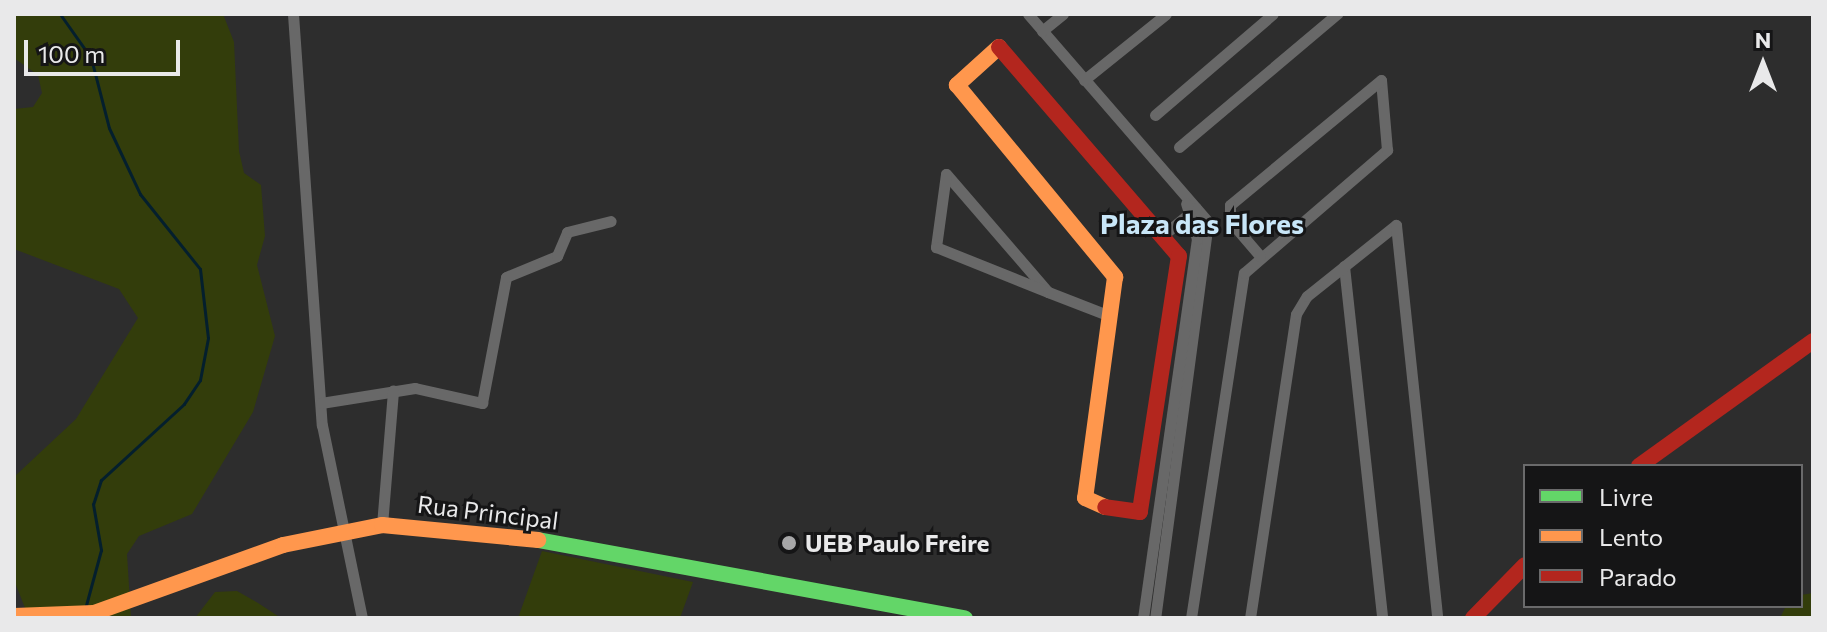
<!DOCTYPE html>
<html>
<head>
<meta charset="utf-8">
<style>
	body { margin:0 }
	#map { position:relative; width:1827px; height:632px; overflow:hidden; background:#2d2d2d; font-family:Commissioner,sans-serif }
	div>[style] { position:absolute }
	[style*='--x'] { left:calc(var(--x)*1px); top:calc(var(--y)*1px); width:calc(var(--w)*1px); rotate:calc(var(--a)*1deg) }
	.green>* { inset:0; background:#333d0b }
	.stream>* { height:3px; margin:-1.5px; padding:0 1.5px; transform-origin:1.5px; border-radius:1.5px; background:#041f2d }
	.street>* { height:11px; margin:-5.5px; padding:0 5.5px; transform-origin:5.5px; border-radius:5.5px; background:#686868 }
	.fast>* { height:16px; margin:-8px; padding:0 8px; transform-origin:8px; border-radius:8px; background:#63d668 }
	.slow>* { height:16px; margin:-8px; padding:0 8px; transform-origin:8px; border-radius:8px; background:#ff974d }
	.jam>* { height:16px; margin:-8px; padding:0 8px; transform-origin:8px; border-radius:8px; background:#b3261e }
	.dots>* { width:22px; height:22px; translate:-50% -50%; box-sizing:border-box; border:4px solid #151516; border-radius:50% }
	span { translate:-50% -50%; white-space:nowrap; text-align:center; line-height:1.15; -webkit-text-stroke:6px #151516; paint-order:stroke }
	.street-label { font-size:24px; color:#e9e9ea }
	.poi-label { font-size:24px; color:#e9e9ea; font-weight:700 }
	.left { translate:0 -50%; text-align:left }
	.quarter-label { font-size:28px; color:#c8e6f8; font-weight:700 }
	.frame { position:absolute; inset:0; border:16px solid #e9e9ea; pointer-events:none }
	.legend { position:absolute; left:1523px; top:464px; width:280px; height:144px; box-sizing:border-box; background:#151516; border:2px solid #6a6a6b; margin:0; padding:10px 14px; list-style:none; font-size:24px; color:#e9e9ea }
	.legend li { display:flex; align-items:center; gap:16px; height:40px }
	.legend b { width:40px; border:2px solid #6a6a6b }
	.north { position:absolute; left:1723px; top:24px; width:80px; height:80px; -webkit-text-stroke:6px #151516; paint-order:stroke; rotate:0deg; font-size:22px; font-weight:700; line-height:32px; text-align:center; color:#e9e9ea }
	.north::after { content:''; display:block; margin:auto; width:28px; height:36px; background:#e9e9ea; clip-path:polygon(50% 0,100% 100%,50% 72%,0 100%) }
	.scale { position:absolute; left:24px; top:40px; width:156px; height:36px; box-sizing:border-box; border:4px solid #e9e9ea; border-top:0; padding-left:10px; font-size:24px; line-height:28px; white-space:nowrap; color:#e9e9ea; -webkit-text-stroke:6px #151516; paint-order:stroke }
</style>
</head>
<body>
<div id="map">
	<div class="green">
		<i style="clip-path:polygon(14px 14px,223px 14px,234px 42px,239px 151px,244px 173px,261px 185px,265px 236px,257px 265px,275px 336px,253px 412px,192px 514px,139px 536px,127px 554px,131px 618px,29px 618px,14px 580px,14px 477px,76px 419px,138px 318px,119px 289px,14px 249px,14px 109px,33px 107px,42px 93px,38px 75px,14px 58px)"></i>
		<i style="clip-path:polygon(542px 551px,693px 582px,680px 618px,518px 618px)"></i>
		<i style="clip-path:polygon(237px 591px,258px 603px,281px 618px,195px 618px,215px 592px)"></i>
		<i style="clip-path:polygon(1813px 593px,1813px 618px,1780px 618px,1786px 606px,1801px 606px,1801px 595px)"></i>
	</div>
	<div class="stream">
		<i style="--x:60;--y:14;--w:54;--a:54.8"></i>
		<i style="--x:91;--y:58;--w:72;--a:75.6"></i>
		<i style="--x:109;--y:128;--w:73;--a:64.8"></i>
		<i style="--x:140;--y:194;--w:96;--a:51.3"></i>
		<i style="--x:200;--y:269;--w:69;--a:83.4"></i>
		<i style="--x:208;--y:338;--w:43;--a:100.8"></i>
		<i style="--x:200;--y:380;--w:29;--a:124"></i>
		<i style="--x:184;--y:404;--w:113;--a:137.5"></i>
		<i style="--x:101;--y:480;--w:25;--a:108"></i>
		<i style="--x:93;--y:504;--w:47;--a:80.1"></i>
		<i style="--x:101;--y:550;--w:61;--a:105.2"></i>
	</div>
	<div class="street">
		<i style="--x:293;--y:14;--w:412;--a:86"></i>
		<i style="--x:322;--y:425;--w:197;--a:78.3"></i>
		<i style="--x:1028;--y:14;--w:275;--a:49.1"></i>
		<i style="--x:1208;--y:222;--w:400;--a:97.6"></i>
		<i style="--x:1042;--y:31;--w:27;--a:-39"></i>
		<i style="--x:1084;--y:80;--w:105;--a:-38.8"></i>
		<i style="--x:1155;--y:115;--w:155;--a:-40.6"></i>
		<i style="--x:1179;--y:147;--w:207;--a:-40.1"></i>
		<i style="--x:1162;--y:236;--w:44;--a:-39.5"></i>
		<i style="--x:1344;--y:266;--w:354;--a:83.8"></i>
		<i style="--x:1048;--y:292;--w:156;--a:-130.8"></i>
		<i style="--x:946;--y:174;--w:74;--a:97.8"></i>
		<i style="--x:936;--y:247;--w:121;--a:21.9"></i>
		<i style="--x:1048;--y:292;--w:66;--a:21.2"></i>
		<i style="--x:321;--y:403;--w:95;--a:-9.1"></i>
		<i style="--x:415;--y:388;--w:69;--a:12.6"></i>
		<i style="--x:482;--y:403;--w:128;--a:-79.2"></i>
		<i style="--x:506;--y:277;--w:55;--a:-22.4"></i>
		<i style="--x:557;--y:256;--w:26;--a:-67"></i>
		<i style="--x:567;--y:232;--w:45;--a:-14"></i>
		<i style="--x:382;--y:525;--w:135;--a:-85.3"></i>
		<i style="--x:1143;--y:618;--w:383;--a:-81.9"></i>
		<i style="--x:1197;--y:239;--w:37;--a:-107"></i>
		<i style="--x:1191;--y:618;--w:349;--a:-81.3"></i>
		<i style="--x:1244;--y:273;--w:189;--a:-40.7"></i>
		<i style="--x:1387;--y:150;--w:70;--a:-94.9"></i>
		<i style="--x:1381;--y:80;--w:196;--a:140.4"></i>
		<i style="--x:1230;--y:205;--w:16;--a:90"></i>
		<i style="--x:1230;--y:221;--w:46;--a:49.4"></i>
		<i style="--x:1250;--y:618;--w:307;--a:-81.4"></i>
		<i style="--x:1296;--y:314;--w:21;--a:-59"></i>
		<i style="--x:1307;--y:296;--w:114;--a:-38.6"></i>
		<i style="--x:1396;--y:225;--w:395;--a:84"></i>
	</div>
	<div class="fast">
		<i style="--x:538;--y:540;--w:434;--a:10.4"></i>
	</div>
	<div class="slow">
		<i style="--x:999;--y:47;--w:57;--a:137.9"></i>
		<i style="--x:957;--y:85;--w:249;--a:50.5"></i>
		<i style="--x:1115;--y:277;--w:223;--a:97.7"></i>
		<i style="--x:1085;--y:498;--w:22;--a:24"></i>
		<i style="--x:14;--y:616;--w:80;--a:-2.1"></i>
		<i style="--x:94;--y:613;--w:201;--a:-19.8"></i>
		<i style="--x:283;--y:545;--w:101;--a:-11.4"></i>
		<i style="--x:382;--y:525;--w:157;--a:5.5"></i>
	</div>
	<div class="jam">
		<i style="--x:999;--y:47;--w:276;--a:49.3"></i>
		<i style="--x:1179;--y:256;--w:259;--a:98.7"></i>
		<i style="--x:1140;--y:512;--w:35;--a:-172"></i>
		<i style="--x:1639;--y:466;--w:214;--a:-35.7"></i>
		<i style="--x:1473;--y:618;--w:74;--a:-45.5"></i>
	</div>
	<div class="dots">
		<i style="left:789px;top:543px;background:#a7a7a8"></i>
	</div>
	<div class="street-label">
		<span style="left:488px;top:512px;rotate:7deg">Rua Principal</span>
	</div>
	<div class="poi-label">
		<span class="left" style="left:805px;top:543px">UEB Paulo Freire</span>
	</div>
	<div class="quarter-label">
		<span style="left:1202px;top:223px">Plaza das Flores</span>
	</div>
	<div class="frame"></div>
	<ul class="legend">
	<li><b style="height:10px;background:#63d668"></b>Livre</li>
	<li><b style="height:10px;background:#ff974d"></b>Lento</li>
	<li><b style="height:10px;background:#b3261e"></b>Parado</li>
	</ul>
	<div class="north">N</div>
	<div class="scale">100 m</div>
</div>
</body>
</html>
